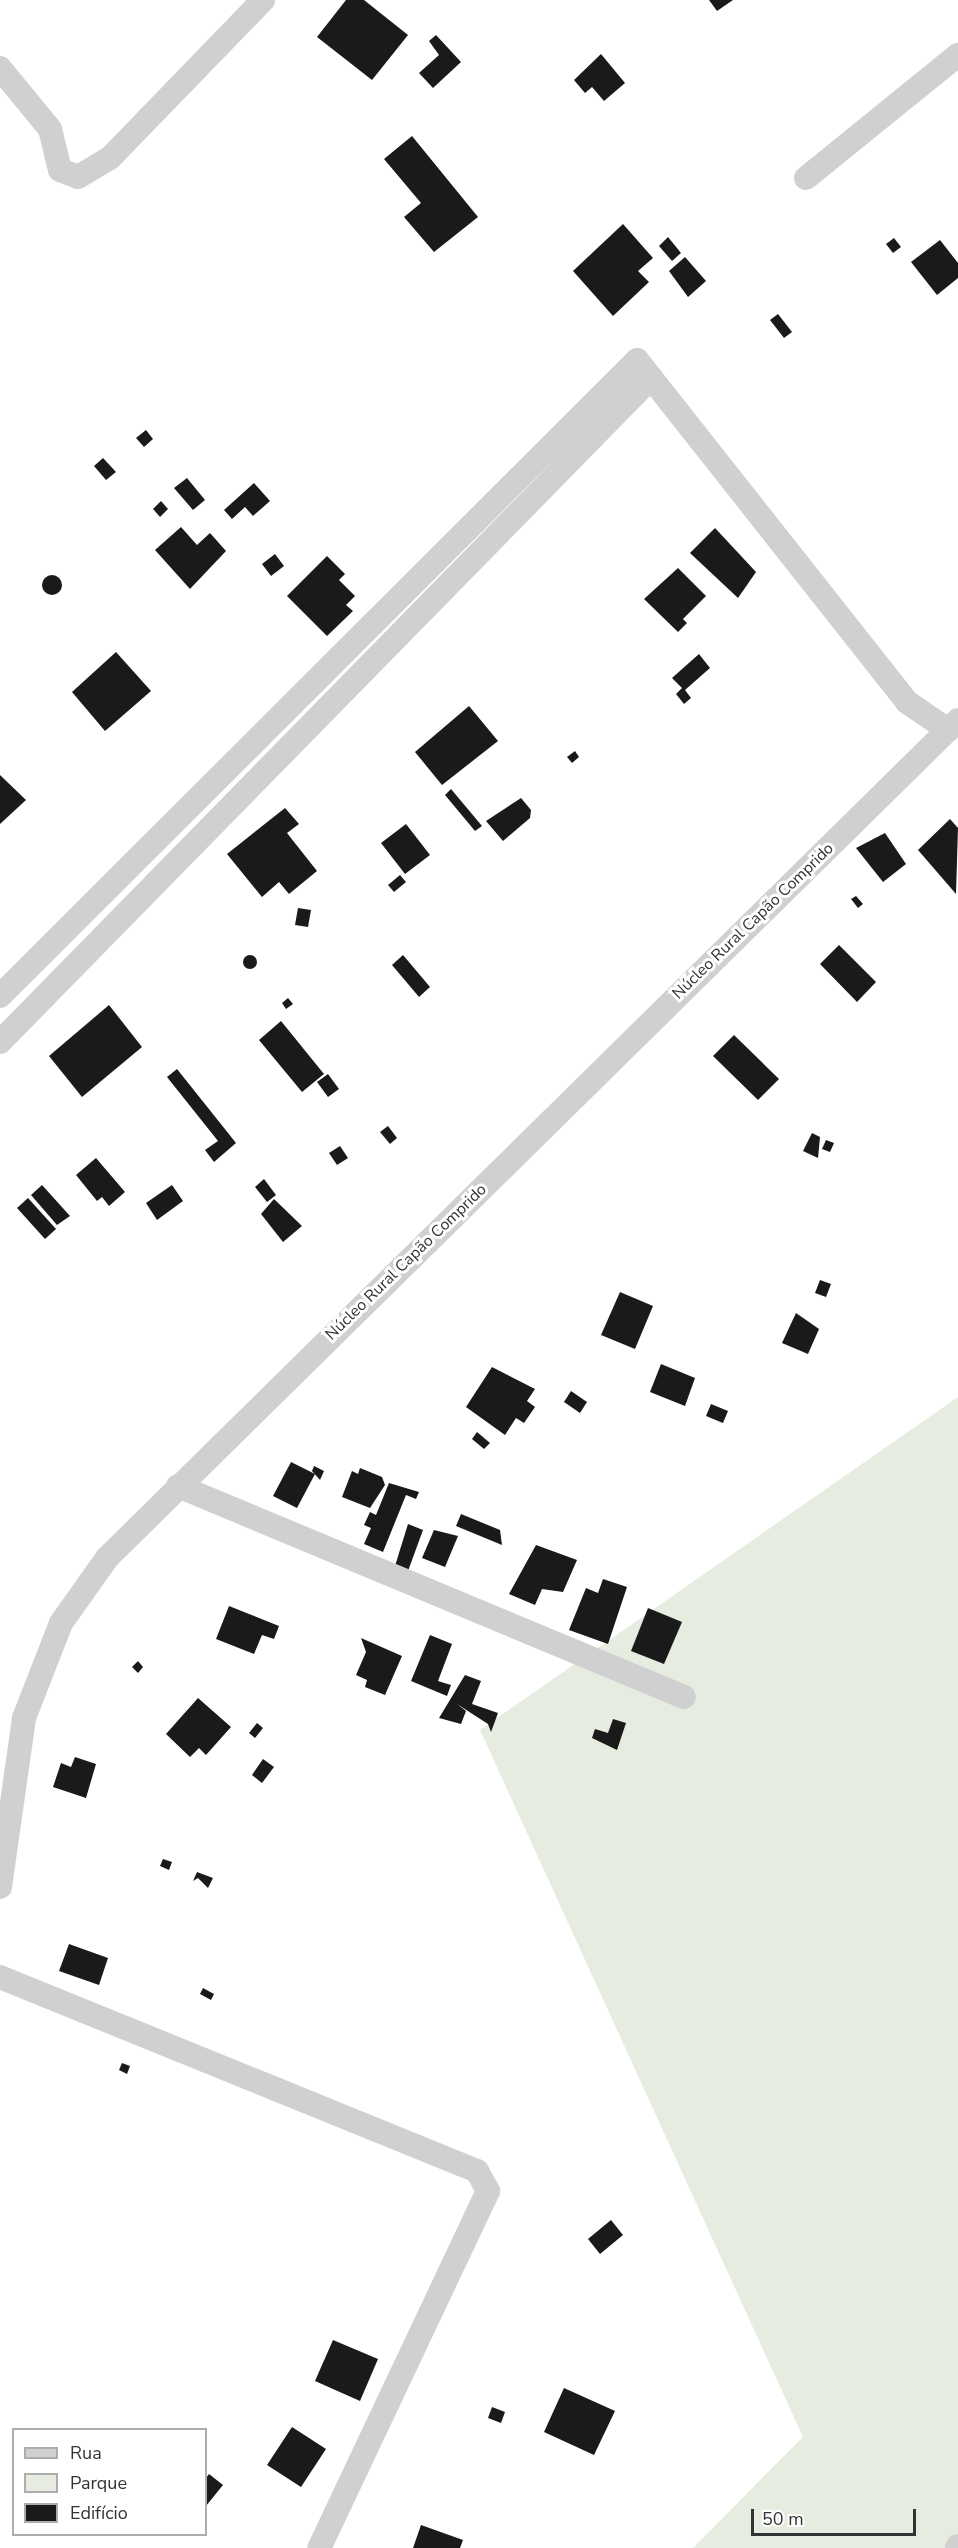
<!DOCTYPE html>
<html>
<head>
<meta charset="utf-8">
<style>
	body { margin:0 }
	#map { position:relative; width:958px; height:2548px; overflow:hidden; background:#fff; font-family:"Nunito Sans",sans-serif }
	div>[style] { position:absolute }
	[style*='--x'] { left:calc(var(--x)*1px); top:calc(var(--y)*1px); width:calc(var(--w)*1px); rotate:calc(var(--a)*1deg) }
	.green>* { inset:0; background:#e6ecdf }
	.building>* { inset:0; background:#1a1a1a }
	.round { border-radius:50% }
	.street>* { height:24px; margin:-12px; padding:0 12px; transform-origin:12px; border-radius:12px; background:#d0d0d0 }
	span { translate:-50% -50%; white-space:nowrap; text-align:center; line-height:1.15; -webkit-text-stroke:6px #fff; paint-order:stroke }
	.street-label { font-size:16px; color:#333 }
	.legend { position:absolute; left:12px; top:2428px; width:195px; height:108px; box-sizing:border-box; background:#fff; border:2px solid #adadad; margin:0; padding:8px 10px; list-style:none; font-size:18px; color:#333 }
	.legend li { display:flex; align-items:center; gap:12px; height:30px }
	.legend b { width:30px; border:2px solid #adadad }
	.scale { position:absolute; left:751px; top:2509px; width:165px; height:27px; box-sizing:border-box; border:3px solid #333; border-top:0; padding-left:8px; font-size:18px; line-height:21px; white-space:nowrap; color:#333; -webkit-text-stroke:4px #fff; paint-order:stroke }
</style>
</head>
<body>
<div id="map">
	<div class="green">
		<i style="clip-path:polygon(958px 1397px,958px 2548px,693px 2548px,803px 2437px,480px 1730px)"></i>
	</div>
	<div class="building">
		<i style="clip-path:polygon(346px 0,364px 0,408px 35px,372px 80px,317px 37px)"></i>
		<i style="clip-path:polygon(709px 0,733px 0,717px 11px)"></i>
		<i style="clip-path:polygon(436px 35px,461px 62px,433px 88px,419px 73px,439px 55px,429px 41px)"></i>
		<i style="clip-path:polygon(601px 54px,625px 83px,604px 101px,592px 87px,585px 93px,574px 80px)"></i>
		<i style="clip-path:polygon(412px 136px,478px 217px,434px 252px,404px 217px,421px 203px,384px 159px)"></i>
		<i style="clip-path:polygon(623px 224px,653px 258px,638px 271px,649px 282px,613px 316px,573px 271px)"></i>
		<i style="clip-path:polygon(668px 237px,681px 253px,672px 261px,659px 246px)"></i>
		<i style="clip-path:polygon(894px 238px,901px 247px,893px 253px,886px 244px)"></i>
		<i style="clip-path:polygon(940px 240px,958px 263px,958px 278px,937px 295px,911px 262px)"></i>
		<i style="clip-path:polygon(685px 257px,706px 281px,688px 297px,669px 271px)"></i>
		<i style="clip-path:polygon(778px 314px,792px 332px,784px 338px,770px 320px)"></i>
		<i style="clip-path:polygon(146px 430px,153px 439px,144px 447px,136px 438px)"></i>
		<i style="clip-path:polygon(103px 458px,116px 472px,106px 480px,94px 466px)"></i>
		<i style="clip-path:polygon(187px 478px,205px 500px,193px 510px,174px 488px)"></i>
		<i style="clip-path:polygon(254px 483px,270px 501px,253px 516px,245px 507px,232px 519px,224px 510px)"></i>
		<i style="clip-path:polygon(161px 501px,168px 509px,160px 517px,153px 509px)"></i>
		<i style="clip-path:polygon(181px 527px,197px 545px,210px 533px,226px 551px,190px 589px,155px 550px)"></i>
		<i style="clip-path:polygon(715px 528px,756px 572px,738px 598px,690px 553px)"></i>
		<i style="clip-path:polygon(275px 554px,284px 566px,271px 576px,262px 564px)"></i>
		<i style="clip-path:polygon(327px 556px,345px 574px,339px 580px,355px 596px,346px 605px,353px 611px,327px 636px,287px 596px)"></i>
		<i style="clip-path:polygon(678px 568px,706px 596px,683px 619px,687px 623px,678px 632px,644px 599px)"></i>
		<i class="round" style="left:42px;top:575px;width:20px;height:20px"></i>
		<i style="clip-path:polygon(116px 652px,151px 691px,105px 731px,72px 692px)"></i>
		<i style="clip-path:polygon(699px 654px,710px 668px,685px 690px,691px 698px,684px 704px,676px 694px,682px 688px,672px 678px)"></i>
		<i style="clip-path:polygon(469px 706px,498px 741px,442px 785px,415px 752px)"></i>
		<i style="clip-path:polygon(575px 751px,579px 757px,572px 763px,567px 757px)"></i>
		<i style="clip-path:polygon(0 775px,26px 800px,0 824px)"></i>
		<i style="clip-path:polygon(451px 789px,482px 826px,475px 831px,445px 795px)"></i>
		<i style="clip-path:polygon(521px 798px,531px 810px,530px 818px,503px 841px,486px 821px)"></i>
		<i style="clip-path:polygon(285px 808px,299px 824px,287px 833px,317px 871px,289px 894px,279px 882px,262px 897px,227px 854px)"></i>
		<i style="clip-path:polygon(950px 819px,958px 828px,956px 894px,918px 850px)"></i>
		<i style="clip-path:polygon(406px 824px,430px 855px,405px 874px,381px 843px)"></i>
		<i style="clip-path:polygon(885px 833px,906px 864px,883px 882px,856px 848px)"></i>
		<i style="clip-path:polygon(400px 875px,406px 882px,394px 892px,388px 885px)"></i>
		<i style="clip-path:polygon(856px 896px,863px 904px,858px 908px,851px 899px)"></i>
		<i style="clip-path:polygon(298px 908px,311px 910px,308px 927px,295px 925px)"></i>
		<i style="clip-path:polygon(839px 945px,876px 982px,857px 1002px,820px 964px)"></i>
		<i class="round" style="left:243px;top:955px;width:14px;height:14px"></i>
		<i style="clip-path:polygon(403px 955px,430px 987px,419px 997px,392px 965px)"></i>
		<i style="clip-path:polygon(288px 998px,293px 1004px,286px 1009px,282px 1003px)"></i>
		<i style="clip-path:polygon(109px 1005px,142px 1047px,82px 1097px,49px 1056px)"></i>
		<i style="clip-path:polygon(281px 1021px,324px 1074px,302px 1092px,259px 1040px)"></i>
		<i style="clip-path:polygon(734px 1035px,779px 1079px,758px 1100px,713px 1056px)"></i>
		<i style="clip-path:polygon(177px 1069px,236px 1143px,214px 1162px,205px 1150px,218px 1141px,167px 1077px)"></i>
		<i style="clip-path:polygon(328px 1074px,339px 1089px,328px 1097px,317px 1082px)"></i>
		<i style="clip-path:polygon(388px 1126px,397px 1138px,390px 1144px,380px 1132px)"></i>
		<i style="clip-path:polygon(812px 1133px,820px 1137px,818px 1158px,803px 1151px)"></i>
		<i style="clip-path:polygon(826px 1140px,834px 1143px,830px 1152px,822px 1149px)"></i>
		<i style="clip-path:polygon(340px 1146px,348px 1158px,337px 1165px,329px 1153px)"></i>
		<i style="clip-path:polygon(96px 1158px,125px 1192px,109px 1206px,102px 1197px,97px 1201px,76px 1175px)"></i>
		<i style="clip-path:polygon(264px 1179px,276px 1195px,267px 1202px,255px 1187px)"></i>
		<i style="clip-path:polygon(42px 1185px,70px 1216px,57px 1225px,31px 1195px)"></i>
		<i style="clip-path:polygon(172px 1185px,183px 1201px,157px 1220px,146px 1203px)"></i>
		<i style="clip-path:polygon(28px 1198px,56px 1229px,45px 1239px,17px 1208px)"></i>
		<i style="clip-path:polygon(274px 1199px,302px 1226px,283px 1242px,261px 1214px)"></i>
		<i style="clip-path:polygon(820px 1280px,831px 1284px,826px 1297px,815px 1293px)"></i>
		<i style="clip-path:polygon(620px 1292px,653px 1306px,635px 1349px,601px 1335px)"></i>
		<i style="clip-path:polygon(796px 1313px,819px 1329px,808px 1354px,782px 1343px)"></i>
		<i style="clip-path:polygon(661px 1364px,695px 1378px,685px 1406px,650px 1392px)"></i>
		<i style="clip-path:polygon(492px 1367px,535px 1389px,527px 1401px,535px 1407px,524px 1423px,516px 1418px,505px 1435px,466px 1407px)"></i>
		<i style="clip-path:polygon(571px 1391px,587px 1402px,580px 1413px,564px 1402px)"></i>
		<i style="clip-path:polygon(711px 1404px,728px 1411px,723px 1423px,706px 1416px)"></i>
		<i style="clip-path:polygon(477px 1432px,490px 1443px,484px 1449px,472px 1439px)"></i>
		<i style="clip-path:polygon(291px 1462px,315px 1474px,297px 1508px,273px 1496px)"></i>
		<i style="clip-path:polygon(314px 1466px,324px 1471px,320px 1480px,312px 1471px)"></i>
		<i style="clip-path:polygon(360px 1468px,382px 1477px,385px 1485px,370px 1508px,342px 1497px,352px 1471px,358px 1474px)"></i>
		<i style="clip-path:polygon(389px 1483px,419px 1492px,416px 1499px,406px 1495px,383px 1552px,364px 1544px,371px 1528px,364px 1525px,370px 1512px,376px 1515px)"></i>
		<i style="clip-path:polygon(461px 1514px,500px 1530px,502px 1545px,456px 1526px)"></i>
		<i style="clip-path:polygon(408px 1524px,423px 1530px,408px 1571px,395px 1566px)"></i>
		<i style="clip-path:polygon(434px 1530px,458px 1536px,445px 1567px,422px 1558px)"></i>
		<i style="clip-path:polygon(536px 1545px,577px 1560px,563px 1592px,542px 1589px,535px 1605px,509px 1594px)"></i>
		<i style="clip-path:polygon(603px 1579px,627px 1587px,608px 1644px,569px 1630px,586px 1588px,598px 1593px)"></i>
		<i style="clip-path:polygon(229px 1606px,279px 1626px,274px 1639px,262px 1635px,254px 1654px,216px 1639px)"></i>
		<i style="clip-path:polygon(648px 1608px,682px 1622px,664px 1664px,631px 1651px)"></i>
		<i style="clip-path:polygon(430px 1635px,452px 1644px,438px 1681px,451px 1685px,447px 1696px,411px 1681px)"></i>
		<i style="clip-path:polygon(361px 1638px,402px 1656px,385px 1695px,365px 1687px,367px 1680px,356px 1675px,366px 1652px)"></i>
		<i style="clip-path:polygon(138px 1661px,143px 1667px,138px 1673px,132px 1667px)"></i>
		<i style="clip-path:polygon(465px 1675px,481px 1681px,472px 1704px,498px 1713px,491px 1732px,488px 1724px,457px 1704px,466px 1711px,461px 1724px,439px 1718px)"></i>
		<i style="clip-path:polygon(198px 1698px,231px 1727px,206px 1755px,199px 1748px,190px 1757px,166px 1734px)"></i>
		<i style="clip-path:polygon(613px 1719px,626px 1723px,617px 1750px,592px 1738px,595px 1729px,608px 1733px)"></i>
		<i style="clip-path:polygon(257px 1723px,263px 1728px,255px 1738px,249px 1733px)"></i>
		<i style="clip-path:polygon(75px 1757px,96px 1764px,86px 1798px,53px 1787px,61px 1763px,71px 1767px)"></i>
		<i style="clip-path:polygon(263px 1759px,274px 1767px,262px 1783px,252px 1775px)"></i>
		<i style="clip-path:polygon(163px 1859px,172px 1862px,169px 1870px,160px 1866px)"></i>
		<i style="clip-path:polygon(197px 1872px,213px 1878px,208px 1888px,198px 1878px,193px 1881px)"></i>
		<i style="clip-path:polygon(69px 1944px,108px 1958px,99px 1985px,59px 1971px)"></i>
		<i style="clip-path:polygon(203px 1988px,214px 1994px,211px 2000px,200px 1994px)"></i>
		<i style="clip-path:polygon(122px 2063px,130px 2066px,127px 2074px,119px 2070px)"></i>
		<i style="clip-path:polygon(611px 2220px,623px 2235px,600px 2254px,588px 2239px)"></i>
		<i style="clip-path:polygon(333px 2340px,378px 2359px,360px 2401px,315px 2381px)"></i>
		<i style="clip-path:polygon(564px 2388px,615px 2411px,594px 2455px,544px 2432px)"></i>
		<i style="clip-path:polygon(492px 2407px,505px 2412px,501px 2423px,488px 2418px)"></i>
		<i style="clip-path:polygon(292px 2427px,326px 2449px,301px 2487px,267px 2465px)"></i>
		<i style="clip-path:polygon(209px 2474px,223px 2485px,206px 2506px,206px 2478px)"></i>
		<i style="clip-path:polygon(421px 2525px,463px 2540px,460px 2548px,413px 2548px)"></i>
	</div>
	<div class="street">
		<i style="--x:0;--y:68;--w:79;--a:50.7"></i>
		<i style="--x:50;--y:129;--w:42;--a:76.3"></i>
		<i style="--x:60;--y:170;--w:19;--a:21"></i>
		<i style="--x:78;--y:177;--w:37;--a:-31"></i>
		<i style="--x:110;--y:158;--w:220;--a:-45.9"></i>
		<i style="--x:806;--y:178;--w:196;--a:-39"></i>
		<i style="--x:0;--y:996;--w:900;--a:-44.95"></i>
		<i style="--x:637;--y:360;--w:436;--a:51.7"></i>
		<i style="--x:907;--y:702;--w:50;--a:34.3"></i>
		<i style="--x:0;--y:1042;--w:930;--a:-45.57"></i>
		<i style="--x:178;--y:1486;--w:548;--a:22.64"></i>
		<i style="--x:0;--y:1887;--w:171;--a:-81.9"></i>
		<i style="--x:24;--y:1718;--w:102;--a:-68.7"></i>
		<i style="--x:61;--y:1623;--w:80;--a:-54.7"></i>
		<i style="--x:107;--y:1558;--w:1194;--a:-44.56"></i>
		<i style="--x:0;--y:1977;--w:515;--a:22.13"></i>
		<i style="--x:477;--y:2171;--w:23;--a:61"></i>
		<i style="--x:488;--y:2191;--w:395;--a:115.3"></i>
		<i style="--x:957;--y:2548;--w:2;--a:-63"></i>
	</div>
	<div class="street-label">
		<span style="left:753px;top:921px;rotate:-44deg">Núcleo Rural Capão Comprido</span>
		<span style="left:406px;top:1262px;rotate:-44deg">Núcleo Rural Capão Comprido</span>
	</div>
	<ul class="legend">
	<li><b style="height:8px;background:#d0d0d0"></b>Rua</li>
	<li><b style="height:16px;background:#e6ecdf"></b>Parque</li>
	<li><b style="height:16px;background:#1a1a1a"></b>Edifício</li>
	</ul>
	<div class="scale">50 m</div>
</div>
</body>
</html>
